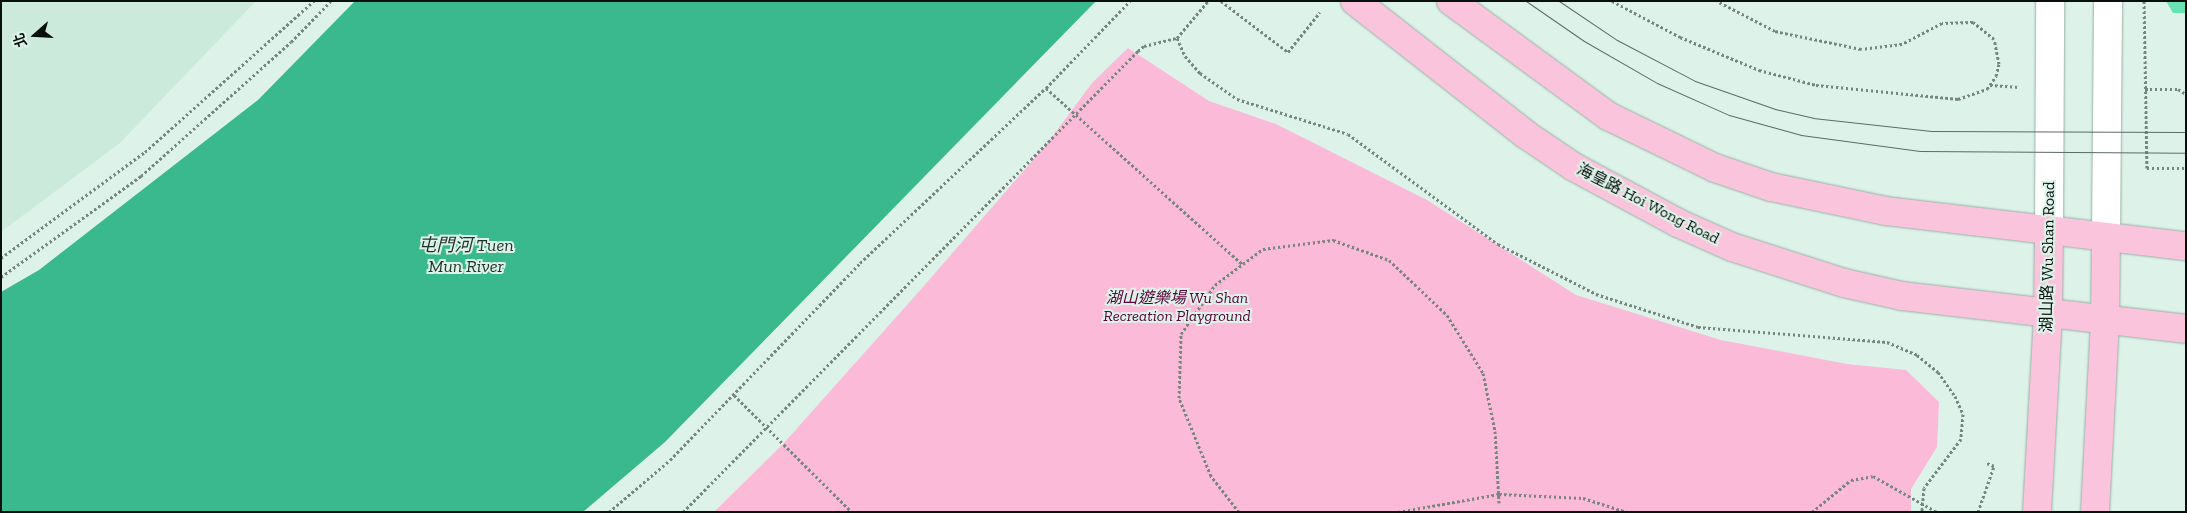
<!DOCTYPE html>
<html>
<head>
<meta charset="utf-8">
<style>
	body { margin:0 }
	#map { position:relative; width:2187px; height:513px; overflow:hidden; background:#ddf3e9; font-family:"Zilla Slab","Noto Sans TC",serif }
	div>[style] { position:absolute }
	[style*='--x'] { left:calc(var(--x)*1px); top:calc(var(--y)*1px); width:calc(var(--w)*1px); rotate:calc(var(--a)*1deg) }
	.built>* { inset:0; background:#cceadc }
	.green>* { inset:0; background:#fbbad7 }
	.water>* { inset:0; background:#3ab98e }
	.building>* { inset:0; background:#68e1b3 }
	.path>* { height:3px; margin-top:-1.5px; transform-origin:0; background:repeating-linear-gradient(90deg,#788680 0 2.5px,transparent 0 5px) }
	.roads { filter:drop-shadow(0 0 1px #9aaea5) drop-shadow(0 0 1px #9aaea5) }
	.minor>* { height:28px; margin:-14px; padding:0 14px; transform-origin:14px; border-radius:14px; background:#fff }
	.major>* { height:28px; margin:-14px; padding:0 14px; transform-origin:14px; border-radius:14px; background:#fac4dd }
	.tram>* { height:1px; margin:-0.5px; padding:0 0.5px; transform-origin:0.5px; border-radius:0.5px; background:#5e6b66 }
	.path-bridge>* { height:3px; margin-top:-1.5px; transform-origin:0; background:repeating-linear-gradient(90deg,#788680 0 2.5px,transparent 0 5px) }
	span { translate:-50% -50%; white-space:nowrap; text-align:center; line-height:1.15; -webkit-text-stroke:4px #ddf3e9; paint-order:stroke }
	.street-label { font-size:16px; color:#080f0c }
	.park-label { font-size:16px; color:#590138; font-style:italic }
	.water-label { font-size:18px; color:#1c3128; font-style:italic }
	.frame { position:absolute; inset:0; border:2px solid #080f0c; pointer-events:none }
	.north { position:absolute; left:10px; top:10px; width:50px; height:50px; -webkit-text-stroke:4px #ddf3e9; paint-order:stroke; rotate:251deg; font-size:14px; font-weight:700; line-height:20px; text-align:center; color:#080f0c }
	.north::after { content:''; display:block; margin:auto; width:18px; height:22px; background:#080f0c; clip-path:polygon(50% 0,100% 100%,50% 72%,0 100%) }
</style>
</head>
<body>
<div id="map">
	<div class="built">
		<i style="clip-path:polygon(1px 1px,256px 1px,120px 143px,1px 232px)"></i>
	</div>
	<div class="green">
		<i style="clip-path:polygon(1128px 48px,1209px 101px,1276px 124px,1427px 200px,1576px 295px,1721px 340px,1847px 364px,1906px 370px,1939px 402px,1937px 447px,1911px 489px,1911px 512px,714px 512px,783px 444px,923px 287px,1046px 145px,1092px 83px)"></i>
	</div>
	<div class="water">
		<i style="clip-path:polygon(355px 1px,1096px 1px,665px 442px,583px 512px,1px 512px,1px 292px,39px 270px,258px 100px)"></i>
	</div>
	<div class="building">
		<i style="clip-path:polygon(2166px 1px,2186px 1px,2186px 13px,2173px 13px)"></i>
	</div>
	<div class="path">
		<i style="--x:1221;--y:1;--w:84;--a:37.3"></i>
		<i style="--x:1288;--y:52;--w:51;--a:-51.3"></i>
		<i style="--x:1612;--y:1;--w:77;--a:27.9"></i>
		<i style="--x:1680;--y:37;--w:86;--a:22.7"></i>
		<i style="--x:1759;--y:70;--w:59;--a:14.7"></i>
		<i style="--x:1816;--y:85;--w:143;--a:5.6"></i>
		<i style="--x:1958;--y:99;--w:31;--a:-19"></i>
		<i style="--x:1987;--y:89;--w:16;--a:-55"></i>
		<i style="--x:1996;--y:76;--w:12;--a:-76"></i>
		<i style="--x:1999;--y:64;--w:25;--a:-101"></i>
		<i style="--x:1994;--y:39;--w:27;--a:-141"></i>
		<i style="--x:1973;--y:22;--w:31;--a:178"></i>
		<i style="--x:1942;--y:23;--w:45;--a:152.3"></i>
		<i style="--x:1902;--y:44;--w:41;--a:173"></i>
		<i style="--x:1861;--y:49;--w:88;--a:-168.2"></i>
		<i style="--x:1775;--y:31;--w:65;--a:-152.7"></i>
		<i style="--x:2144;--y:1;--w:167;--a:89"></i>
		<i style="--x:2147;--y:168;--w:39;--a:0"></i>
		<i style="--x:1177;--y:38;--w:20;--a:66"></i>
		<i style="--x:1185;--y:56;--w:23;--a:49"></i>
		<i style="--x:1200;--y:73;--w:45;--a:35.1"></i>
		<i style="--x:1237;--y:99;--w:116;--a:17.5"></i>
		<i style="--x:1348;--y:134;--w:186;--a:36.3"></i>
		<i style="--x:1498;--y:244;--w:110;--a:27"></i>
		<i style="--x:1596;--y:294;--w:107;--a:17.9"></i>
		<i style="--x:1698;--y:327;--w:190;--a:4.5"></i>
		<i style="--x:1887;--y:342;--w:33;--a:23"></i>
		<i style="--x:1917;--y:355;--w:27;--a:39"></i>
		<i style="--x:1938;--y:372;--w:29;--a:55"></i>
		<i style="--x:1955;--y:396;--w:20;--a:66"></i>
		<i style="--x:1963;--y:414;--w:25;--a:95"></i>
		<i style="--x:1961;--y:439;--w:61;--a:127.1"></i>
		<i style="--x:1924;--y:488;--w:24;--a:95"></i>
		<i style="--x:1990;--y:85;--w:29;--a:4"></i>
		<i style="--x:1046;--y:88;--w:263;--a:41.9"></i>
		<i style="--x:2145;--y:89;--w:33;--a:0"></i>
		<i style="--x:2178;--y:89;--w:9;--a:32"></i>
		<i style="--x:1;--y:258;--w:179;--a:-36.4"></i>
		<i style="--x:145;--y:152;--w:227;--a:-41.8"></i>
		<i style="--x:1;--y:277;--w:173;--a:-35.8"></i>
		<i style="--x:141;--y:176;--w:201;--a:-41.8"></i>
		<i style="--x:291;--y:42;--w:57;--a:-45.7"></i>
		<i style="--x:734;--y:395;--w:166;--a:44.8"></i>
		<i style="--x:609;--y:512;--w:80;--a:-40.4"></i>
		<i style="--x:670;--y:460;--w:274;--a:-46"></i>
		<i style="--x:860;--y:263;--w:255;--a:-43.3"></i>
		<i style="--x:1046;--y:88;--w:121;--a:-46"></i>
		<i style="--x:683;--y:512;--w:648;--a:-45.38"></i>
		<i style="--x:1138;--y:51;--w:8;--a:-40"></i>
		<i style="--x:1144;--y:46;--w:34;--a:-14"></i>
		<i style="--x:1177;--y:38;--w:48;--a:-50"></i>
		<i style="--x:1239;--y:512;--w:46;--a:-127.9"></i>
		<i style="--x:1211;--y:476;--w:84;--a:-112.3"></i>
		<i style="--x:1179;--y:398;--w:64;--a:-88.2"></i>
		<i style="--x:1181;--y:334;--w:60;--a:-55.2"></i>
		<i style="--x:1215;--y:285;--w:60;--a:-36.9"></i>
		<i style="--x:1263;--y:249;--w:71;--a:-7.3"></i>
		<i style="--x:1333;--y:240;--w:59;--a:19.7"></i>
		<i style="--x:1389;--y:260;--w:80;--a:43.5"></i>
		<i style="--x:1447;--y:315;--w:68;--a:58.2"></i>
		<i style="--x:1483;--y:373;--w:59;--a:78.3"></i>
		<i style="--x:1495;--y:431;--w:72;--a:86.8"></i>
		<i style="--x:1398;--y:512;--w:103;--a:-10.1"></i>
		<i style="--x:1499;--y:494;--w:84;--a:2.7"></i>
		<i style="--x:1583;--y:498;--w:46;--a:17.7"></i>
		<i style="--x:1978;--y:512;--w:49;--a:-70.8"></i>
		<i style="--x:1994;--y:466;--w:8;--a:-157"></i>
	</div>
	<div class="roads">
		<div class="minor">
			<i style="--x:2049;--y:230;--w:229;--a:-89.7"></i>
			<i style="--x:2106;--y:237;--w:236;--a:-89.5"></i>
		</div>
		<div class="major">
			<i style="--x:1355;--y:1;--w:216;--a:38"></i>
			<i style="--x:1525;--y:134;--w:59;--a:34"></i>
			<i style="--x:1574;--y:167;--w:118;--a:28.3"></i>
			<i style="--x:1678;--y:223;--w:59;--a:24"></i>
			<i style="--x:1732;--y:247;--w:118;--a:17.8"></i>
			<i style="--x:1844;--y:283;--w:59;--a:12.6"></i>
			<i style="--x:1902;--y:296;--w:286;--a:6.6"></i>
			<i style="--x:1451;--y:1;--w:195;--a:36.2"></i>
			<i style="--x:1608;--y:116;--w:119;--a:25.9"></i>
			<i style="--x:1715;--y:168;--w:59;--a:18.7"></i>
			<i style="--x:1771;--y:187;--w:117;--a:11.8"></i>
			<i style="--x:1886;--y:211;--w:302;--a:6.7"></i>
			<i style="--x:2037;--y:512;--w:198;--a:-86.8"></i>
			<i style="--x:2048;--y:314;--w:84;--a:-89.3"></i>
			<i style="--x:2095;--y:512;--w:191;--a:-87"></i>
			<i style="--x:2105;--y:321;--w:84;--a:-89.3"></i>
		</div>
	</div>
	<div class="tram">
		<i style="--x:1526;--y:1;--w:70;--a:34.6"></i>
		<i style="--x:1584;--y:41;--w:84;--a:29.9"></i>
		<i style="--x:1657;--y:83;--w:79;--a:24"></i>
		<i style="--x:1729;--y:115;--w:75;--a:15.5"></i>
		<i style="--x:1801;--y:135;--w:120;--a:7.7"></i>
		<i style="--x:1920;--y:151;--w:266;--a:0.4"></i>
		<i style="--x:1559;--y:1;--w:70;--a:33.9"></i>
		<i style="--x:1617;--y:40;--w:88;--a:27.7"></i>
		<i style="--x:1695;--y:81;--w:85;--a:19.3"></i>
		<i style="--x:1775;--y:109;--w:39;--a:13"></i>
		<i style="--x:1813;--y:118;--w:119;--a:6.3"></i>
		<i style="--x:1931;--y:131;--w:255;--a:0.2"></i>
	</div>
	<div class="path-bridge">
		<i style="--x:1812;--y:512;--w:50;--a:-39.4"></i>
		<i style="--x:1851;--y:480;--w:22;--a:-10"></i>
		<i style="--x:1873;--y:476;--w:73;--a:29.4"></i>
	</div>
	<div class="street-label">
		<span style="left:1648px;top:204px;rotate:27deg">海皇路 Hoi Wong Road</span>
		<span style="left:2048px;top:257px;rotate:-89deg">湖山路 Wu Shan Road</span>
	</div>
	<div class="park-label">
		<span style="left:1177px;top:307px">湖山遊樂場 Wu Shan<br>Recreation Playground</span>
	</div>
	<div class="water-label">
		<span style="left:466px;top:256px">屯門河 Tuen<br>Mun River</span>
	</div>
	<div class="frame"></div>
	<div class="north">北</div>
</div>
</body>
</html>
